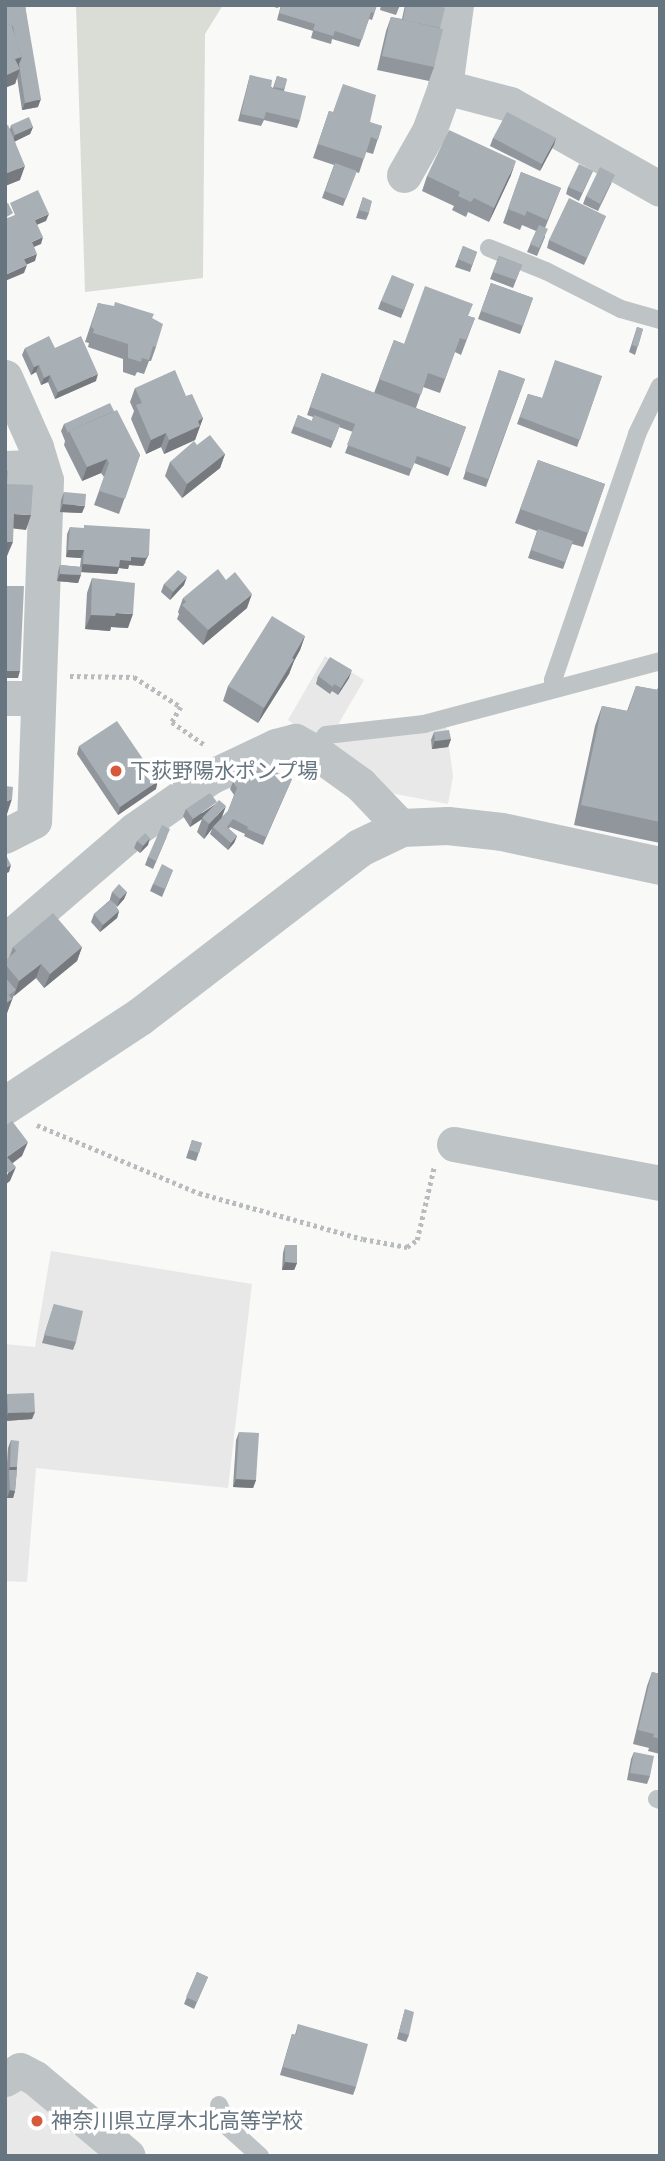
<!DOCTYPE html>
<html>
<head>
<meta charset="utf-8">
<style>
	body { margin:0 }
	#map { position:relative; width:665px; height:2161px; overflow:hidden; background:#f9f9f7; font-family:"Source Sans 3","Noto Sans JP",sans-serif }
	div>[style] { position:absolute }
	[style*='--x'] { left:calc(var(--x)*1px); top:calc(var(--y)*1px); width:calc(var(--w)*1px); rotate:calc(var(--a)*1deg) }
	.built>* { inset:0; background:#e7e8e7 }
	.green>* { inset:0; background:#d9ddd6 }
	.path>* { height:4.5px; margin-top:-2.25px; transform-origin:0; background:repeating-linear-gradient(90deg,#b9bcbf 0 3.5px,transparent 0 7px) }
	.service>* { height:18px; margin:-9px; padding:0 9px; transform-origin:9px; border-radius:9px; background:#bec3c6 }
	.minor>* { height:35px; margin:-17.5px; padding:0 17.5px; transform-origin:17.5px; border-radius:17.5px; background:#bec3c6 }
	.tertiary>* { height:38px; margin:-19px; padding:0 19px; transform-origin:19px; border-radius:19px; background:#bec3c6 }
	.wall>* { inset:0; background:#90969c }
	.shaded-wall>* { inset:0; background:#767a7f }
	.building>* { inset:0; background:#a8afb5 }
	.dots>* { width:19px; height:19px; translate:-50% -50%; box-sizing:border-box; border:4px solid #fff; border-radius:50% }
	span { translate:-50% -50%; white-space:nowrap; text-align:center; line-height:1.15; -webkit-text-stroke:7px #fff; paint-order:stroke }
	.poi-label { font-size:21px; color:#66757f }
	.left { translate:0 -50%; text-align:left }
	.frame { position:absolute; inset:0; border:7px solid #66757f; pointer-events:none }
</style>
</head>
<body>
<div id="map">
	<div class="built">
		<i style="clip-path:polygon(325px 656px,364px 680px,339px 723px,339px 738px,446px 725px,453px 776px,448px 804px,385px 792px,288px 720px)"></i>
		<i style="clip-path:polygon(51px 1251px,252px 1284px,228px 1488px,36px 1468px,27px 1582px,5px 1581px,5px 1344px,35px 1347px)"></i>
		<i style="clip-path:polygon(17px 2087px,32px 2090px,108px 2156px,5px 2156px,5px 2095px)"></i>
	</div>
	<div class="green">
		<i style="clip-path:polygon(76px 5px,223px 5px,205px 34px,203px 278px,85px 292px)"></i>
	</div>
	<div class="path">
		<i style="--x:70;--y:676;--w:64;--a:0.9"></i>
		<i style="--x:134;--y:677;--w:56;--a:32.6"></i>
		<i style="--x:181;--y:707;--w:17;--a:121"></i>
		<i style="--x:172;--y:722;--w:39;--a:35"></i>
		<i style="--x:37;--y:1125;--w:176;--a:22.8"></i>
		<i style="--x:199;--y:1193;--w:170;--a:15.7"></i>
		<i style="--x:363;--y:1239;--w:45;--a:10.3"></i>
		<i style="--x:407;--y:1247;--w:12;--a:-35"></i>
		<i style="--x:417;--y:1240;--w:75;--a:-76.9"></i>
	</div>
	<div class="service">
		<i style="--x:489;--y:248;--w:61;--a:22"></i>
		<i style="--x:546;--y:271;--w:84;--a:26.9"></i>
		<i style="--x:621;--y:309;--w:41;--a:15.8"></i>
		<i style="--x:554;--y:688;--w:8;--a:-97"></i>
		<i style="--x:553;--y:680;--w:260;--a:-71.1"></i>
		<i style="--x:637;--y:434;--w:53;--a:-64.4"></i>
		<i style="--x:314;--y:751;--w:20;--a:-53"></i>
		<i style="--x:326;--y:735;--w:99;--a:-6.4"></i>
		<i style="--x:424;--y:724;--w:244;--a:-14.9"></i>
		<i style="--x:657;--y:1799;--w:3;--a:18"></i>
		<i style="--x:219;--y:2105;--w:25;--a:67"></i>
		<i style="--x:229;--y:2128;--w:42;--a:42.1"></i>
	</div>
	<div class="minor">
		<i style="--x:445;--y:87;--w:67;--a:14.7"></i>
		<i style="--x:510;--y:104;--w:172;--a:29.5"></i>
		<i style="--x:404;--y:175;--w:51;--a:-60.4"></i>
		<i style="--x:429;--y:131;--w:47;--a:-70"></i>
		<i style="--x:445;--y:87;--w:83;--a:-82.4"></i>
		<i style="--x:5;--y:377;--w:77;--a:66.1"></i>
		<i style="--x:36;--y:447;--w:34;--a:73"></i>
		<i style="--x:46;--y:480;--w:341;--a:92"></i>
		<i style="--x:34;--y:821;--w:33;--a:153"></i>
		<i style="--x:5;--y:468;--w:35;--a:-2"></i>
		<i style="--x:5;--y:698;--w:33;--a:0"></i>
		<i style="--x:5;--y:941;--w:170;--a:-40.7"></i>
		<i style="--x:134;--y:830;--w:93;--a:-34.9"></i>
		<i style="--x:210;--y:777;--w:73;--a:-25.2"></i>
		<i style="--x:276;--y:746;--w:20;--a:-15"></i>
		<i style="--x:295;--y:741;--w:21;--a:28"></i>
		<i style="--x:314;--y:751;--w:57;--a:35.7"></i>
		<i style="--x:360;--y:784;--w:61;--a:46.3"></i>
		<i style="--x:454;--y:1144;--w:210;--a:10.7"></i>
		<i style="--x:5;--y:2079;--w:17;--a:-31"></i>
		<i style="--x:20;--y:2070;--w:17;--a:28"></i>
		<i style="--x:35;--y:2078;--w:121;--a:40"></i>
	</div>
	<div class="tertiary">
		<i style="--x:5;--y:1106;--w:162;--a:-33.4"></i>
		<i style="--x:140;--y:1017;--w:277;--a:-37.5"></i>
		<i style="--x:360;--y:848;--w:47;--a:-25.5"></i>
		<i style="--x:402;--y:828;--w:46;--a:-2.5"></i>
		<i style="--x:448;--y:826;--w:54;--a:6.3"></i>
		<i style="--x:502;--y:832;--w:162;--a:12.1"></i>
	</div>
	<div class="wall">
		<i style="clip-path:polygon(5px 5px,25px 5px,38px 107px,22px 110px,17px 77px,15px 84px)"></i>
		<i style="clip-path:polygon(266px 5px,279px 5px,278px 8px)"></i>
		<i style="clip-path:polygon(281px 5px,377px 5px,372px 20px,369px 19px,359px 47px,332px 39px,331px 44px,311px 38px,313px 31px,277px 20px)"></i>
		<i style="clip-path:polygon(381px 5px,400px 5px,396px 15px,380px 10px)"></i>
		<i style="clip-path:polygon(405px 5px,437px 5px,440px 28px,434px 67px,429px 81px,377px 70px,386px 31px,391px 17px,402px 19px)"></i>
		<i style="clip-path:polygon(250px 75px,273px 88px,277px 76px,287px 79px,284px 91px,300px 120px,297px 128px,264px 120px,261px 126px,238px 121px)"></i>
		<i style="clip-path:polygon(329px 111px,382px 126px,373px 154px,366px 152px,359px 173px,356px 172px,343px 206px,322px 198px,334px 165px,313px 158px)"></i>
		<i style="clip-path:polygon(11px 125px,33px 127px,30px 134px,15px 141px,20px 180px,5px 186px,5px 126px,10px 129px)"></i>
		<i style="clip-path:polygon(493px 138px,556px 138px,540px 171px,490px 146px)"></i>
		<i style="clip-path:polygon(593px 171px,579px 201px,566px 194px,568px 187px)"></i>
		<i style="clip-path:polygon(521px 172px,561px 188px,545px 228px,545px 237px,537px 256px,527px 252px,536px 231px,522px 225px,520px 230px,503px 223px)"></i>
		<i style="clip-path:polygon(511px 175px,489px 222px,468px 212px,466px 217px,452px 210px,454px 206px,422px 191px,427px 176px)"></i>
		<i style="clip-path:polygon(612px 182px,598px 211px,583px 204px,586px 196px)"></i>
		<i style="clip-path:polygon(363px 197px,369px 213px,366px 220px,356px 218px)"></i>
		<i style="clip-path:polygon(606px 216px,584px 265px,547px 248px,549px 240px)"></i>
		<i style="clip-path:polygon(463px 246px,477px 252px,470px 272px,455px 267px)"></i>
		<i style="clip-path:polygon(499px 256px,522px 265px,513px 288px,490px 279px)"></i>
		<i style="clip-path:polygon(491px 283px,533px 298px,520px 334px,478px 319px)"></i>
		<i style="clip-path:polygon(414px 284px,401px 318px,378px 309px,381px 301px)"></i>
		<i style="clip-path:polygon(98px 303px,152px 318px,156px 347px,151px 361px,149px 361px,144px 374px,137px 372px,135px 376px,123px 372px,123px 359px,88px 347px,89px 343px,85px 342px)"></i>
		<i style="clip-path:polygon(468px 316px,475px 318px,461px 355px,455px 352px,440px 393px,423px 387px,416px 408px,466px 427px,448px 476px,414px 463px,409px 476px,345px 453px,353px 432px,339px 427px,331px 448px,291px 433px,298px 415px,312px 421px,313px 417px,307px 415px,322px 373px,374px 393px,394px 340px,404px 344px)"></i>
		<i style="clip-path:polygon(637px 327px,643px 329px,635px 355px,629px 352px)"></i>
		<i style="clip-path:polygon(25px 348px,55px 348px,96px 381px,55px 399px,48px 382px,41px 385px,36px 372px,31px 375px,22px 355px)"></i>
		<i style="clip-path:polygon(499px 370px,525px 379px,486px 487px,463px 479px)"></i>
		<i style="clip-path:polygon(602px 376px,577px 447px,517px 424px,528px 394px,542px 398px)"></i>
		<i style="clip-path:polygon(135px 388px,186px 396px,203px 418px,195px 440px,164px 454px,161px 447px,146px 454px,131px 419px,134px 411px,130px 402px)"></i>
		<i style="clip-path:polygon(114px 411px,140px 455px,119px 514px,94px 505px,104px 477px,101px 473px,82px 481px,64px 445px,65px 441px,61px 431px,64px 424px)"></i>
		<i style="clip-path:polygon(197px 445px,225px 454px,220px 468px,182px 498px,165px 476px,170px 462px)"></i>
		<i style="clip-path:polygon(538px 460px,605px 484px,583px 547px,572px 544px,563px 569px,528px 558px,537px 531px,515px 523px)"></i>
		<i style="clip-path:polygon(64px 492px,82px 513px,60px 512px,61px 500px)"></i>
		<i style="clip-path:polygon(70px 527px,146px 562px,143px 566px,129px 565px,128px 569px,119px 568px,117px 574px,81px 572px,78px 583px,57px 581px,58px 572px,60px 565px,80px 567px,81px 558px,66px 557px,67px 534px)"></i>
		<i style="clip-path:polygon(92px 578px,128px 628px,111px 627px,110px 631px,85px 629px,87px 593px)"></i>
		<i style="clip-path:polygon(164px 584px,184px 585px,170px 600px,161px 592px)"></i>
		<i style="clip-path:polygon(183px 598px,247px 608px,203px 645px,177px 619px,179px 614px,178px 612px)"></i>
		<i style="clip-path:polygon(305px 636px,300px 650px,294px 661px,289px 674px,258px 723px,223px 701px,228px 686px)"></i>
		<i style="clip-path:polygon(318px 676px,349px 678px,338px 695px,332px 691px,330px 694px,316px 684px)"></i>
		<i style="clip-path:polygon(660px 683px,660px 843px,574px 825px,595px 726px,602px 706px,627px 711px,636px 686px,657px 690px)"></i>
		<i style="clip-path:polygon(434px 732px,451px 739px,448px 747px,432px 749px,431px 740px)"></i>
		<i style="clip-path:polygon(79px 746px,156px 789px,118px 815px,77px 754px)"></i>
		<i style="clip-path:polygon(292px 779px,263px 845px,244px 836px,245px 834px,230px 827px,229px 829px,237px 836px,234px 843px,228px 850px,210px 834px,212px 829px,204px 839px,197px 832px,202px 819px,190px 827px,183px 816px,186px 809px,221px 818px,228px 811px,234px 795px,230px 789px,233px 782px,246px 784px)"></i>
		<i style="clip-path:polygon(167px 836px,153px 869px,145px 865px,148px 857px)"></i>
		<i style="clip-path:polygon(137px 841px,148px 845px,140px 853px,134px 848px)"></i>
		<i style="clip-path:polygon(173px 870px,162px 897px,150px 891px,153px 884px)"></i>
		<i style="clip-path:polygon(112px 892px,127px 892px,124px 899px,117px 907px,112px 901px,119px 911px,117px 918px,100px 932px,91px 922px,94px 914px,110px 900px,110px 899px)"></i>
		<i style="clip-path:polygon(13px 947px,82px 947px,77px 961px,44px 988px,36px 978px,14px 996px,14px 995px,7px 1013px,5px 1014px,5px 961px,9px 958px)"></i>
		<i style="clip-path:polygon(192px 1140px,202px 1143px,196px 1161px,186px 1158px)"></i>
		<i style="clip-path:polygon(285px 1245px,297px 1263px,294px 1270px,282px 1270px,283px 1253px)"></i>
		<i style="clip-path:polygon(54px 1304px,76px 1342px,73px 1350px,42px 1343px)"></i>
		<i style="clip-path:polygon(7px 1394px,32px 1419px,5px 1421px,5px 1399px)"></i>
		<i style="clip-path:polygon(239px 1432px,256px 1480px,253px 1488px,233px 1487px,236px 1440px)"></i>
		<i style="clip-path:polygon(11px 1440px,17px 1467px,15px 1491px,13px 1498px,7px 1498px,6px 1477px,8px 1448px)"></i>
		<i style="clip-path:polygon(652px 1672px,660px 1674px,660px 1754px,648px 1751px,649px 1748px,633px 1744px,647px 1686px)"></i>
		<i style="clip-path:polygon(634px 1752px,650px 1776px,647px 1784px,627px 1780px,631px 1759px)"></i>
		<i style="clip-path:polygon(197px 1972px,208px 1977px,194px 2009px,184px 2004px)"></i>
		<i style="clip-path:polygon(405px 2009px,409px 2035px,406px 2042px,397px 2039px)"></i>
		<i style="clip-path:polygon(298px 2024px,356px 2087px,353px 2095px,280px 2075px,292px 2034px,295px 2035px)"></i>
	</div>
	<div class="shaded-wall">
		<i style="clip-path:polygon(22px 57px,20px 69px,15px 84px,5px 88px,5px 76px,15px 59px)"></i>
		<i style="clip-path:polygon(41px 99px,38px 107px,22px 110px,25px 103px)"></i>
		<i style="clip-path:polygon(33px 127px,30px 134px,12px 143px,15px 135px)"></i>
		<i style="clip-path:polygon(556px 138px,554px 145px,540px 171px,542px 164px)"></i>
		<i style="clip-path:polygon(516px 161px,511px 175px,489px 222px,494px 208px)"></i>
		<i style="clip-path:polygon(25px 166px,20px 180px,5px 186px,5px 174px)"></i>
		<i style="clip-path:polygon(49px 214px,46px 221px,32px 227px,35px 220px)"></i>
		<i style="clip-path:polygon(43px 237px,41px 244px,29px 249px,32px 242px)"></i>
		<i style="clip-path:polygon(37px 254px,35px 261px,21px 267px,24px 259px)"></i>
		<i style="clip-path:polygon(27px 265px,24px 273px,5px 281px,5px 275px)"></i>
		<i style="clip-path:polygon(39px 365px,36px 372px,31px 375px,34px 367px)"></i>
		<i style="clip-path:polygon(98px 374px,96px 381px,55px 399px,58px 392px)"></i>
		<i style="clip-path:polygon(50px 375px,48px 382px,41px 385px,44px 378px)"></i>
		<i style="clip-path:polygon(203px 418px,195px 440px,164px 454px,169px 440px)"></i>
		<i style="clip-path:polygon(166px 433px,161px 447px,146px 454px,151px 440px)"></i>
		<i style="clip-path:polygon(225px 454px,220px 468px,182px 498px,187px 484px)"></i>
		<i style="clip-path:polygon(107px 459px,101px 473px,82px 481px,87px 467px)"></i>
		<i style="clip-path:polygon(63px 504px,85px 506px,82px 513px,60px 512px)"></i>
		<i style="clip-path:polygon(14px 514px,31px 515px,26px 530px,9px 528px)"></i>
		<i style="clip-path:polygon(5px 542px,13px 542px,7px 556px,5px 556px)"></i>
		<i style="clip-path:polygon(68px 550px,84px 550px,81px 558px,66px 557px)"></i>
		<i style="clip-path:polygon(149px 554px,143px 566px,129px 565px,128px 569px,119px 568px,117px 574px,80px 572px,83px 564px,120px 560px,131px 557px)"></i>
		<i style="clip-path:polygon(60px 574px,81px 575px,78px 583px,57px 581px)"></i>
		<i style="clip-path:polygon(187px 577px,184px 585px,170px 600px,173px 592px)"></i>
		<i style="clip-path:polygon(252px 594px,247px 608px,203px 645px,208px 630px)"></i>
		<i style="clip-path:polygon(116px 613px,133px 614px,128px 628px,111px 627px,110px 631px,85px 629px,91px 615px)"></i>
		<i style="clip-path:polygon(305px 636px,300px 650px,294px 661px,289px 674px,258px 723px,264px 708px)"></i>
		<i style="clip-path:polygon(352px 670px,349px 678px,338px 695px,341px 688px)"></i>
		<i style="clip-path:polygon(5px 671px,20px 671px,18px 678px,5px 678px)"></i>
		<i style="clip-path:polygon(451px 739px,448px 747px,432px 749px,435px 741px)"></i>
		<i style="clip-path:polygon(158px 781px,156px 789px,118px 815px,120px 807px)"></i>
		<i style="clip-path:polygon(12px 799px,7px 814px,5px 814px,5px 802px)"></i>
		<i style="clip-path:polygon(217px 803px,214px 811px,190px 827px,193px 819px)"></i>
		<i style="clip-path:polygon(226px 806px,221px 820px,213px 827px,204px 839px,209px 824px)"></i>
		<i style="clip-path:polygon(237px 836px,234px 843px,228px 850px,231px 843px)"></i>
		<i style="clip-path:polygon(150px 838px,148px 845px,140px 853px,143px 846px)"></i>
		<i style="clip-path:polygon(11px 865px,9px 872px,5px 874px,5px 868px)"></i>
		<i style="clip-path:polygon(127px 892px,124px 899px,117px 907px,120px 899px)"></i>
		<i style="clip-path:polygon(119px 911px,117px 918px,100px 932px,103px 925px)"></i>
		<i style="clip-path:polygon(82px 947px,77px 961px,44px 988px,50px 974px)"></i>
		<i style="clip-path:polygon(41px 964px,36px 978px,14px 996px,19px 981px)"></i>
		<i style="clip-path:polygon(12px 999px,7px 1013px,5px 1014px,5px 1004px)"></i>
		<i style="clip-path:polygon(28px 1142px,22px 1156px,5px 1169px,7px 1157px)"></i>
		<i style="clip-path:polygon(16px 1167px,10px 1181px,5px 1185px,5px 1180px,8px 1173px)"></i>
		<i style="clip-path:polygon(285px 1262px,297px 1263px,294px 1270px,282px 1270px)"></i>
		<i style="clip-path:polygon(35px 1412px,32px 1419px,5px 1421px,8px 1413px)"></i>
		<i style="clip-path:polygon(10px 1467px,17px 1467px,15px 1474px,9px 1470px,7px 1474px)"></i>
		<i style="clip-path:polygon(236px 1479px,256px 1480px,253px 1488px,233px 1487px)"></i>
		<i style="clip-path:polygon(10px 1490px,15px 1491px,13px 1498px,7px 1498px)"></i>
	</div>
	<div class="building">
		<i style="clip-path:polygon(5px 5px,25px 5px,41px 99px,25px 103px,19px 64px,22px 57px,15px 37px,13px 26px,12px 26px,11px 24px,7px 26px,5px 23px)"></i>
		<i style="clip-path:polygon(282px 5px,377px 5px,374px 13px,371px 12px,362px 40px,335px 31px,333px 36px,313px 30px,315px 24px,279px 13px)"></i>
		<i style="clip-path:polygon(406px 5px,435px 5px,445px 8px,440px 28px,403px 20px)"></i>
		<i style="clip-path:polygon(391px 17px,443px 29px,434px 67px,382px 56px)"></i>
		<i style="clip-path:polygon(5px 23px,7px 26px,11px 24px,22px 57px,15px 59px,20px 69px,5px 76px)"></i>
		<i style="clip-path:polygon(250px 75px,272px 80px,271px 88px,306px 96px,300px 120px,266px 112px,264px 119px,241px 114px)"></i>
		<i style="clip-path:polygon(277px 76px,287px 79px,284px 89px,274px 87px)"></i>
		<i style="clip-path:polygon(343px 84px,376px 95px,370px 122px,382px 126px,378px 140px,371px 137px,364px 159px,318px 144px,329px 111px,333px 112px)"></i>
		<i style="clip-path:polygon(507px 112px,556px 138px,542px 164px,493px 138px)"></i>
		<i style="clip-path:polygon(29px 117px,33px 127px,15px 135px,11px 125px)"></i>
		<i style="clip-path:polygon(8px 125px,25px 166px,5px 174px,5px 126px)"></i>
		<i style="clip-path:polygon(449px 130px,516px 161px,494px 208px,474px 198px,471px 202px,458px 196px,460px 192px,427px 176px)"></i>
		<i style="clip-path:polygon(335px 163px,357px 171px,346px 199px,325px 191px)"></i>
		<i style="clip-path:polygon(579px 164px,593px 171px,582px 193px,568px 187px)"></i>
		<i style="clip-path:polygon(600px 167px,615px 175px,600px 204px,586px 196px)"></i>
		<i style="clip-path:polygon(521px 172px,561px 188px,547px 220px,527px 211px,525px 216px,508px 209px)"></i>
		<i style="clip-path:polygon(38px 190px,49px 214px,35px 220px,43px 237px,32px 242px,37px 254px,24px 259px,27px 265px,5px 275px,5px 219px,15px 215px,10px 203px)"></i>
		<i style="clip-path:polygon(363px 197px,372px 201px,369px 213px,359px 210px)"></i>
		<i style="clip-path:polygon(569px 198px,606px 216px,587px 258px,549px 240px)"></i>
		<i style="clip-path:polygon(8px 203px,13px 213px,5px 218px,5px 204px)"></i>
		<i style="clip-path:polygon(539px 225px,548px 229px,539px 248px,530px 244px)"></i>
		<i style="clip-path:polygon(463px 246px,477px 252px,472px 265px,458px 259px)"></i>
		<i style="clip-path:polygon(499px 256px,522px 265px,516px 280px,493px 272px)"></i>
		<i style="clip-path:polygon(392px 275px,414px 284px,404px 310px,381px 301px)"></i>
		<i style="clip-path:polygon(491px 283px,533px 298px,523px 326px,481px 311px)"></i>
		<i style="clip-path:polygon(425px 286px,473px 304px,468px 316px,475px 318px,466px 340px,460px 338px,445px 379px,428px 373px,421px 395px,379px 379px,394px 340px,404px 344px)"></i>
		<i style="clip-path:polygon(115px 302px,154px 314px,152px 318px,163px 324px,156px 347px,153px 346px,149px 360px,142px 358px,141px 362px,128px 358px,128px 344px,93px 333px,94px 329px,91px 327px,98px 303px,114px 306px)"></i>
		<i style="clip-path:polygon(637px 327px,643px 329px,638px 347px,632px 345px)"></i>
		<i style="clip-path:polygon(49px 336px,55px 348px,81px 336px,98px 374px,58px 392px,50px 375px,44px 378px,39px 365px,34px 367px,25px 348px)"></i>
		<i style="clip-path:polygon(555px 360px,602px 376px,580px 440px,520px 417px,528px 394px,542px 398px)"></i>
		<i style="clip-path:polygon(175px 370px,186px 396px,192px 394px,203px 418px,198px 421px,200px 426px,169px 440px,166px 433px,151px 440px,136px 405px,142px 403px,135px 388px)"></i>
		<i style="clip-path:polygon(499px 370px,525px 379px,488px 479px,465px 471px)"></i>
		<i style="clip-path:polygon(322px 373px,466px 427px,451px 468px,417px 456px,412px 469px,347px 445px,355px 424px,310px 407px)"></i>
		<i style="clip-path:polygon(110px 403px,114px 411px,69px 431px,68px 433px,64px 424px)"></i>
		<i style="clip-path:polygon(117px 410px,140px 455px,125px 499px,99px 491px,109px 463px,107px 459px,87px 467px,69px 431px)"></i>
		<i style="clip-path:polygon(298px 415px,312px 421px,314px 415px,340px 425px,334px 441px,294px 426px)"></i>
		<i style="clip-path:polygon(210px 435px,225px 454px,187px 484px,170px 462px,194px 441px,197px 445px)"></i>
		<i style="clip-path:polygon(538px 460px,605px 484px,588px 533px,520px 509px)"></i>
		<i style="clip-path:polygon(5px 471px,8px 471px,7px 484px,33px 485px,31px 515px,14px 514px,13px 542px,5px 542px)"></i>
		<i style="clip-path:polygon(64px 492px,86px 494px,85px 506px,63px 504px)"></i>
		<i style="clip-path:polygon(84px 525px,150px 529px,149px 554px,146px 558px,131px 557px,131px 561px,120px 560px,119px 567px,83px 564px,84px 550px,68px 550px,70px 527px,84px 528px)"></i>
		<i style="clip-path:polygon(538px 529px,573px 541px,565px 562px,531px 550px)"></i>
		<i style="clip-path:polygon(60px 565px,82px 567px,81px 575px,60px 574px)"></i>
		<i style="clip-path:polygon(218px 569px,226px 580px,235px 572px,252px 594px,208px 630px,182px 605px,186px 602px,183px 598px)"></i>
		<i style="clip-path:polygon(178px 570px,187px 577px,173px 592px,164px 584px)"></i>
		<i style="clip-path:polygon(92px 578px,135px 583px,133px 614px,116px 613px,115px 616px,91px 615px)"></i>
		<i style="clip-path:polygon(5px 586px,24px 586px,20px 671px,5px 671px)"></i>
		<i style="clip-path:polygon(272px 616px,305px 636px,292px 658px,294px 659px,264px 708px,228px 686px)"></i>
		<i style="clip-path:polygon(330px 657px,352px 670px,341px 688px,334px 684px,333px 687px,318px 676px)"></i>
		<i style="clip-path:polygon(636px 686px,659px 690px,660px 687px,660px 822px,581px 805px,602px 706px,628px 711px)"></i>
		<i style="clip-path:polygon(117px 721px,158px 781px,120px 807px,79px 746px)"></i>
		<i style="clip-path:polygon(449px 730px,451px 739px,435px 741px,434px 732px)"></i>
		<i style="clip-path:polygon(255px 763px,292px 779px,266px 837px,247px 829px,248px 827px,233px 819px,227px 827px,237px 836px,231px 843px,213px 827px,228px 811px,237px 788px,233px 782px,238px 778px,246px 784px)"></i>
		<i style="clip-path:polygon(5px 786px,13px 787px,12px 799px,5px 802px)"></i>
		<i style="clip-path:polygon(210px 793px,217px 802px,193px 819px,186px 809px)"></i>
		<i style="clip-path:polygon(219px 800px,226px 806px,209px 824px,202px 818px)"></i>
		<i style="clip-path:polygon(162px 825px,170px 829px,156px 861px,148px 857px)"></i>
		<i style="clip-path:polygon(145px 833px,150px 838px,143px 846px,137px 841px)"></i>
		<i style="clip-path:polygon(5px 853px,11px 865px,5px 868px)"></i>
		<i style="clip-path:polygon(162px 864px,173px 870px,165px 889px,153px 884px)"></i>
		<i style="clip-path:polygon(119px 884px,127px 892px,120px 899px,112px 892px)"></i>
		<i style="clip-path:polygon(111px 900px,119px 911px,103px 925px,94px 914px)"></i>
		<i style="clip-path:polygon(53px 913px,82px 947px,50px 974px,41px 964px,19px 981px,5px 964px,5px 961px,16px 951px,13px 947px)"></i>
		<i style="clip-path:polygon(5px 977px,16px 990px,9px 995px,5px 990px)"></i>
		<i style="clip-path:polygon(5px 990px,12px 999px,5px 1004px)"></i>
		<i style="clip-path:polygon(12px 1121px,28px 1142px,7px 1157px,16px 1167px,8px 1173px,5px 1169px,5px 1126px)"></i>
		<i style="clip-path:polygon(192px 1140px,202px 1143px,199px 1153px,189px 1150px)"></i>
		<i style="clip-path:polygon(285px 1245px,297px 1245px,297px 1263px,285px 1262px)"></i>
		<i style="clip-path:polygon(54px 1304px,83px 1311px,76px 1342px,44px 1335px)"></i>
		<i style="clip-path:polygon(34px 1393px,35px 1412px,8px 1413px,7px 1394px)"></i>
		<i style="clip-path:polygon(239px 1432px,259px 1433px,256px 1480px,236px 1479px)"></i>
		<i style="clip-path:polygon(5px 1436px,6px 1441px,5px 1466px)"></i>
		<i style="clip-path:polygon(11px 1440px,19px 1441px,17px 1467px,10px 1467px)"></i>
		<i style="clip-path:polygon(9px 1470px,17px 1470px,15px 1491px,10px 1490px)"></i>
		<i style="clip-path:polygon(652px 1672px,660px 1674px,660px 1739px,653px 1737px,654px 1734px,638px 1730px)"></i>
		<i style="clip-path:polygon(634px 1752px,654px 1756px,650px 1776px,630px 1773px)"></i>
		<i style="clip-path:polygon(197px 1972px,208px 1977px,197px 2002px,186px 1997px)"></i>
		<i style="clip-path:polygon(405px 2009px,414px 2012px,409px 2035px,399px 2032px)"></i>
		<i style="clip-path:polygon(298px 2024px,368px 2044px,356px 2087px,283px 2067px,292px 2034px,296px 2035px)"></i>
	</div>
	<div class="dots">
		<i style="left:116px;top:771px;background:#d5593a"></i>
		<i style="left:37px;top:2121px;background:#d5593a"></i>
	</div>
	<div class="poi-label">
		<span class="left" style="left:130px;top:771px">下荻野陽水ポンプ場</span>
		<span class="left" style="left:51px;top:2121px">神奈川県立厚木北高等学校</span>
	</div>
	<div class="frame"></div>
</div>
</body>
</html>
